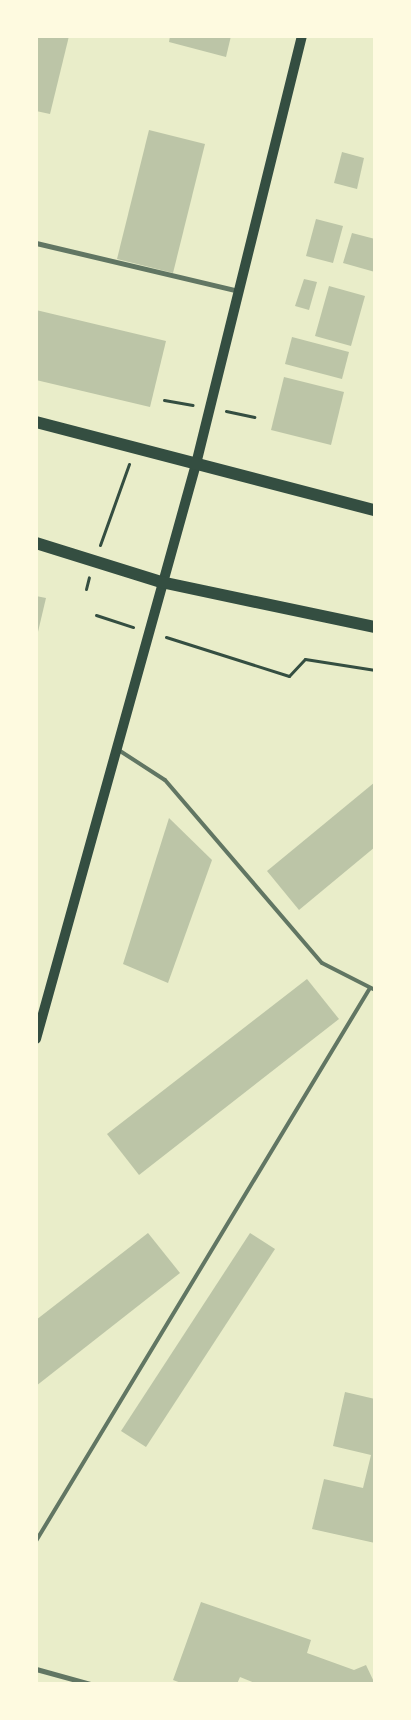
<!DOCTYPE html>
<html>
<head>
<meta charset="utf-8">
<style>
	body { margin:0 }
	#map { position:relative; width:411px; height:1720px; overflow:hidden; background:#e9edc9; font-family:"IBM Plex Serif",serif }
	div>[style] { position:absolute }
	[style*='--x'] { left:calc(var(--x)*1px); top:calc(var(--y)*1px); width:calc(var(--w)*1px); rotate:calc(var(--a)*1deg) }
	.building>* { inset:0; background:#bcc5a7 }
	.path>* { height:3px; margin:-1.5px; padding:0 1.5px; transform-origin:1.5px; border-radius:1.5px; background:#344e41 }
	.service>* { height:4px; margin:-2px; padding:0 2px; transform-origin:2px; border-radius:2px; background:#617663 }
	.minor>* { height:5px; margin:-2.5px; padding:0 2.5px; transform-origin:2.5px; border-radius:2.5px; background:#617663 }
	.secondary>* { height:10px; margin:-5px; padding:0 5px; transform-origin:5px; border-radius:5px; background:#344e41 }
	.primary>* { height:12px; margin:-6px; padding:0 6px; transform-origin:6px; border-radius:6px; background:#344e41 }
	span { translate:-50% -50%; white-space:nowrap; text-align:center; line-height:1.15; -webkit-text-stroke:4.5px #fefae0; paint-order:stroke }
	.frame { position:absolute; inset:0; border:38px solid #fefae0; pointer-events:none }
</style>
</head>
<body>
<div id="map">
	<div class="building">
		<i style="clip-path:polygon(36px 36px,69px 36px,50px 114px,36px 111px)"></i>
		<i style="clip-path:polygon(170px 36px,231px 36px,226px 57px,169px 42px)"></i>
		<i style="clip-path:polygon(149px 130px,205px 144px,173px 273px,117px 259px)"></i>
		<i style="clip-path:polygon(342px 152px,364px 158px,357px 189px,334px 183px)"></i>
		<i style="clip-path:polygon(316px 219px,343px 226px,333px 263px,306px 256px)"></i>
		<i style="clip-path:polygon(352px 233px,375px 239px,375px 272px,343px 263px)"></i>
		<i style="clip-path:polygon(304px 279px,317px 282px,309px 310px,295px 306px)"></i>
		<i style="clip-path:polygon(329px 286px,365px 296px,351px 346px,315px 336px)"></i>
		<i style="clip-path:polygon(36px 310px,166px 341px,150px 407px,36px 380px)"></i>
		<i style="clip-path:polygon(292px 337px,349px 352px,342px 379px,285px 364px)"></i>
		<i style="clip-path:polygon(284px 377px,344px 392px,331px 445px,271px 430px)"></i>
		<i style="clip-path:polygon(36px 596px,46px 598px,37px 636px,36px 636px)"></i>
		<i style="clip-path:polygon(375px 782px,375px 847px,299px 910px,267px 871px)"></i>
		<i style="clip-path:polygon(169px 818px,212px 860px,168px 983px,123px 964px)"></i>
		<i style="clip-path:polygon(307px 979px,339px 1019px,139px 1175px,107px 1134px)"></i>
		<i style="clip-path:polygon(148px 1233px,180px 1273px,36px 1386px,36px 1320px)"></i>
		<i style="clip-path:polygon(250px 1233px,275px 1249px,146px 1447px,121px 1431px)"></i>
		<i style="clip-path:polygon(345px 1392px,375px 1399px,375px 1543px,312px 1529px,324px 1479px,363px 1488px,371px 1455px,333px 1446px)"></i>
		<i style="clip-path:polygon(201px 1602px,311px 1640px,307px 1653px,354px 1670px,366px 1665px,375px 1684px,257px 1684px,240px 1677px,237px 1684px,184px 1684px,173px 1680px)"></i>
	</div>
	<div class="path">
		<i style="--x:164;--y:400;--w:29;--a:10"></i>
		<i style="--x:226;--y:411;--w:29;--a:12"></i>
		<i style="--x:100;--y:545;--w:86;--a:-70.3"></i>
		<i style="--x:86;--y:589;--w:12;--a:-76"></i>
		<i style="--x:96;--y:615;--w:39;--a:18"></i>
		<i style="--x:166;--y:637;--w:129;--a:17.6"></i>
		<i style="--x:289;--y:676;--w:23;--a:-47"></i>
		<i style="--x:305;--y:659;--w:71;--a:8.9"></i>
	</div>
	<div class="service">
		<i style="--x:117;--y:749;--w:57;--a:32.9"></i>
		<i style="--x:165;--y:780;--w:241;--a:49.4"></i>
		<i style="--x:322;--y:963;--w:59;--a:27"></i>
		<i style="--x:36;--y:1541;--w:646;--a:-58.87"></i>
	</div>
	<div class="minor">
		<i style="--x:36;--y:243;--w:209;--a:13.3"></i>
		<i style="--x:36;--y:1669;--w:56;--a:15.5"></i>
	</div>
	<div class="secondary">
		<i style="--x:36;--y:1039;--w:597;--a:-74.45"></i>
		<i style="--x:196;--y:464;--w:441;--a:-76.1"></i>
	</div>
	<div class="primary">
		<i style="--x:36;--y:422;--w:350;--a:14.6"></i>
		<i style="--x:36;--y:543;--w:131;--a:17.3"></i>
		<i style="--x:161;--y:582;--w:219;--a:11.9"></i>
	</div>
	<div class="frame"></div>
</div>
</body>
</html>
